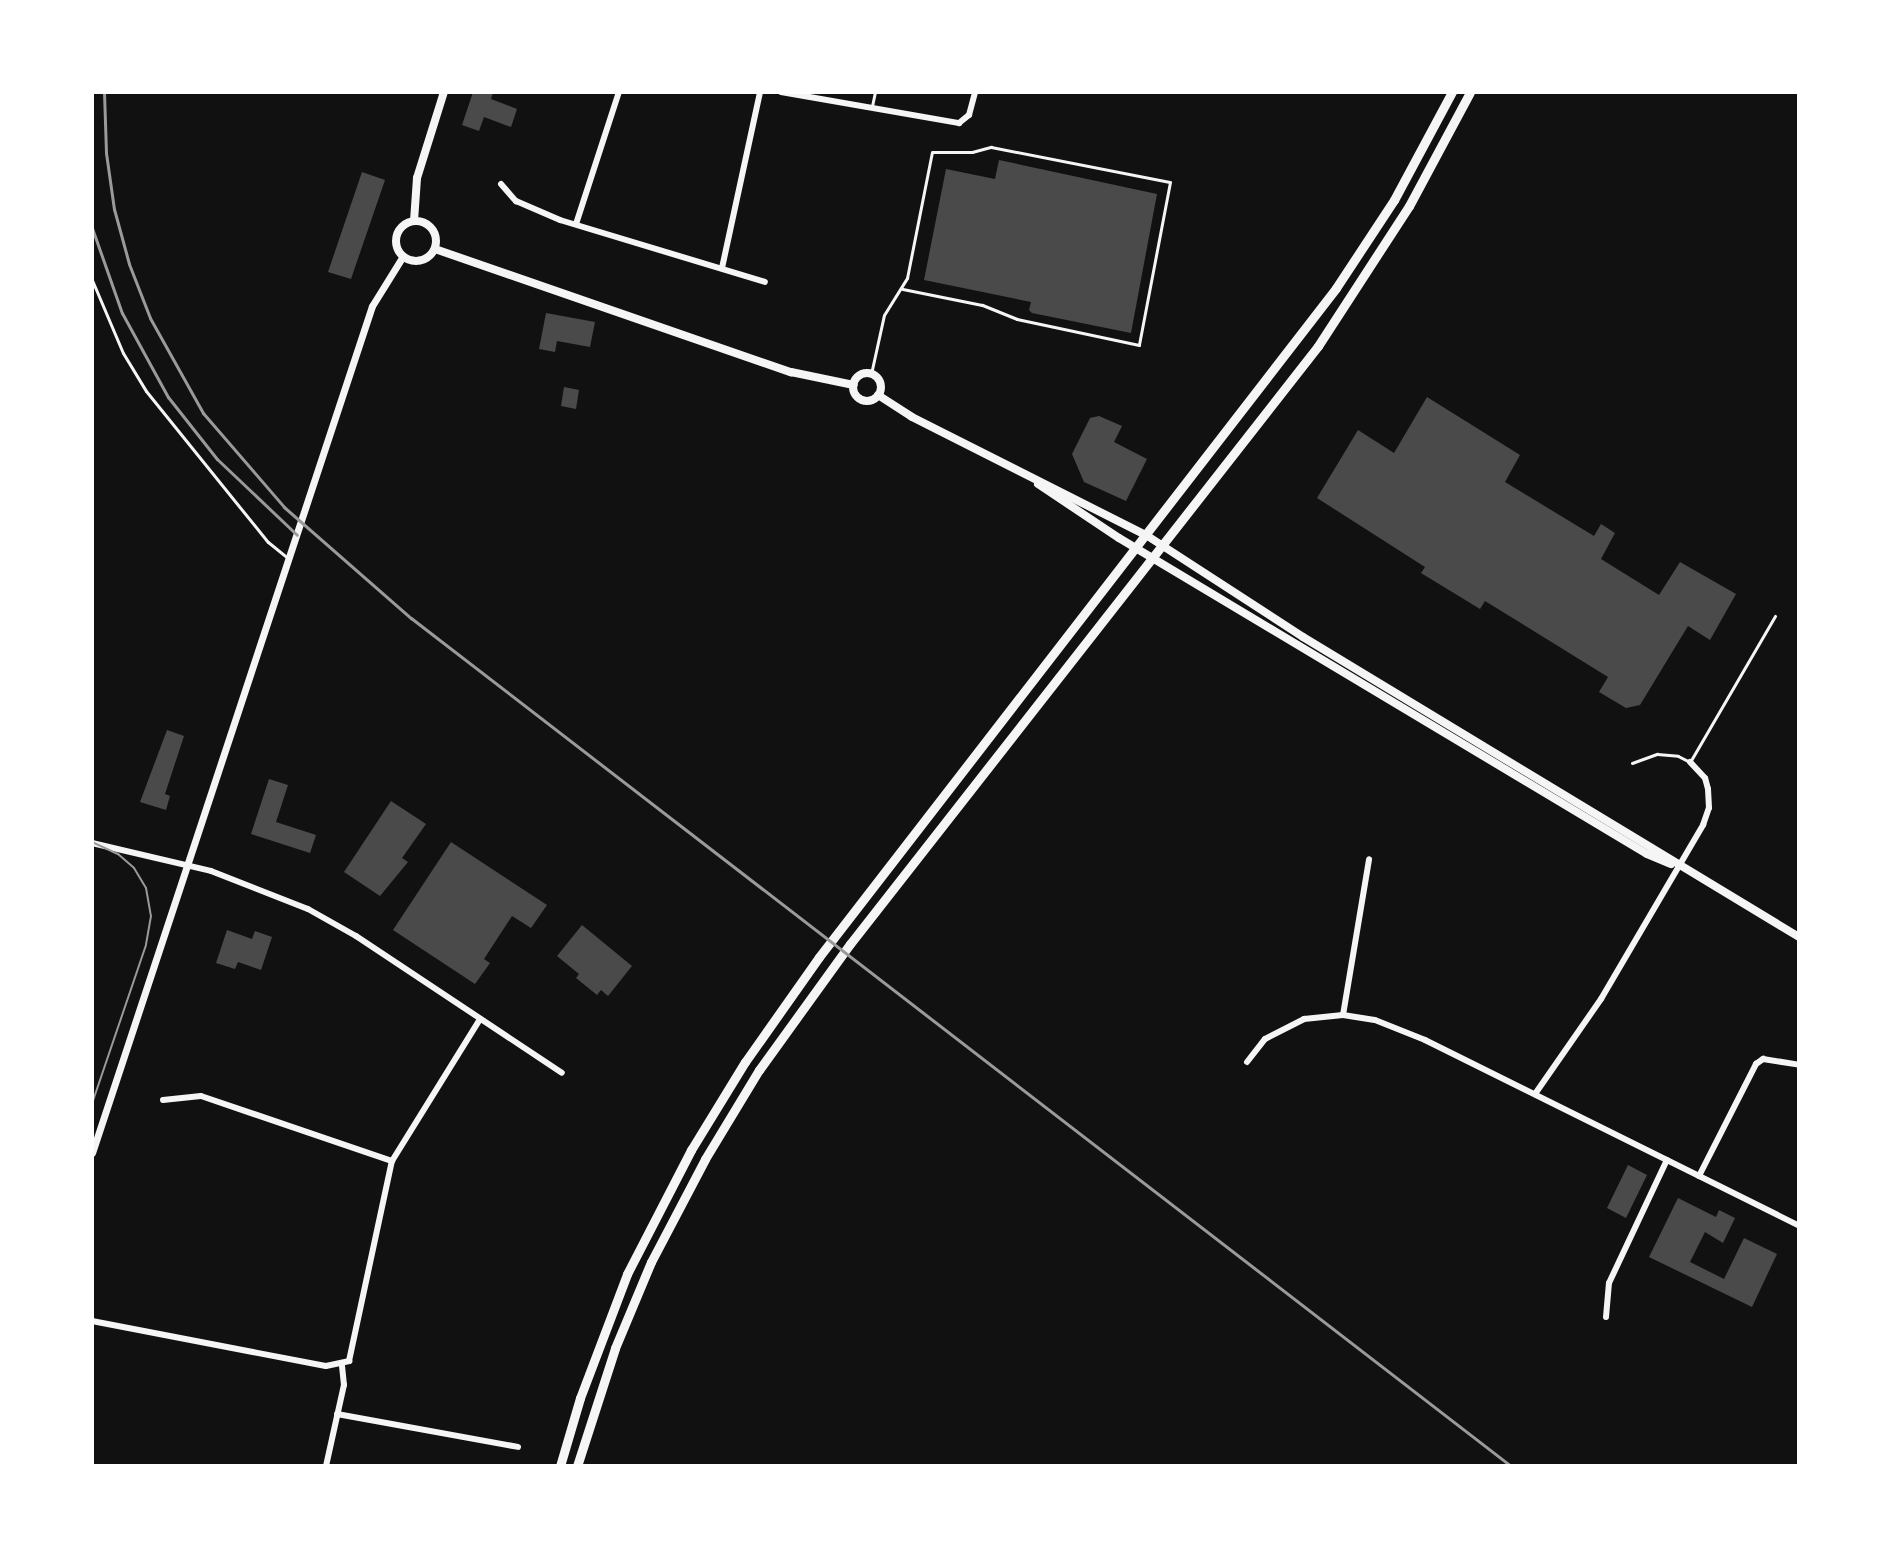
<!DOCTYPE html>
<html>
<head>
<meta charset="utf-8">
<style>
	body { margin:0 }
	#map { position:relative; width:1891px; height:1558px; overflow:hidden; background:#111; font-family:"Fira Sans Condensed",sans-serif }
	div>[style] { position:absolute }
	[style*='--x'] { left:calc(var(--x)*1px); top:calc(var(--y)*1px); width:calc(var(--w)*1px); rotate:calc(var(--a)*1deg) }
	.building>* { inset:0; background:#4a4a4a }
	.service>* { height:3px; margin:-1.5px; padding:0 1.5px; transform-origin:1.5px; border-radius:1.5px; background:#f5f5f5 }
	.minor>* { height:6px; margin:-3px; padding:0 3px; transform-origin:3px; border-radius:3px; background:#f5f5f5 }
	.tertiary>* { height:7px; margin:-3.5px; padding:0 3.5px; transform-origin:3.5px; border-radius:3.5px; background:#f5f5f5 }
	.secondary>* { height:8px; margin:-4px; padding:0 4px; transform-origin:4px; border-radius:4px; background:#f5f5f5 }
	.secondary>.ring { margin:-4px; padding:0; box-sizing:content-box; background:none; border:8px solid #f5f5f5; border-radius:50% }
	.primary>* { height:9px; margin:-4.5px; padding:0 4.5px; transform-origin:4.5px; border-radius:4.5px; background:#f5f5f5 }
	.tram>* { height:2px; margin:-1px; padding:0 1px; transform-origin:1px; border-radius:1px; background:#9a9a9a }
	.rail>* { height:3px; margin:-1.5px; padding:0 1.5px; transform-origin:1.5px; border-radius:1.5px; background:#9a9a9a }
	span { translate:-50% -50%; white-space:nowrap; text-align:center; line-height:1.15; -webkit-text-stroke:6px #fff; paint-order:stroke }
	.frame { position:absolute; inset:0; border:94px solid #fff; pointer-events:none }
</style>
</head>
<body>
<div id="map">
	<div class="building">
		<i style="clip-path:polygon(473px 92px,493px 92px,491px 99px,517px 109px,511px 127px,484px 117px,479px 131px,462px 125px)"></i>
		<i style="clip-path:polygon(999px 160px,1157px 194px,1131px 333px,1032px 313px,1029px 310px,1031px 302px,924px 280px,946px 169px,995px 179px)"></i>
		<i style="clip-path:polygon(362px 172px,385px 180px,351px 279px,328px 272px)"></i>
		<i style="clip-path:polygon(546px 313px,595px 322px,590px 347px,557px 341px,555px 352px,539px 349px)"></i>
		<i style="clip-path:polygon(564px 387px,579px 390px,576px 409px,561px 406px)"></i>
		<i style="clip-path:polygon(1427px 397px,1520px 455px,1505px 482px,1594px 536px,1601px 524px,1615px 533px,1601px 559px,1659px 595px,1680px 562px,1736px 594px,1710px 640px,1688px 626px,1640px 705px,1626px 708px,1599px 692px,1608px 677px,1485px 601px,1480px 609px,1421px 573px,1425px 567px,1317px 498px,1358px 430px,1394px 453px)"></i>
		<i style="clip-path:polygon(1099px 416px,1122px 426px,1114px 442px,1147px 459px,1126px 501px,1084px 482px,1072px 454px,1090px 418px)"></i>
		<i style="clip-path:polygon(167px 730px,184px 736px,165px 794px,170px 796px,166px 810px,140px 802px)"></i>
		<i style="clip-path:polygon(269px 779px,288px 785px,276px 822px,316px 835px,310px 853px,251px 834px)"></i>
		<i style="clip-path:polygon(391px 801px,426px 824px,402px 858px,408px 862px,380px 896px,344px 872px)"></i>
		<i style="clip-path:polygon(451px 842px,547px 905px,531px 928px,512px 916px,484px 959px,490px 963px,475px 984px,393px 930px)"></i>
		<i style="clip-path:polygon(582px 925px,632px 966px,608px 996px,601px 990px,597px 995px,576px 978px,579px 974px,557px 956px)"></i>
		<i style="clip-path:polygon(227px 930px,252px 939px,255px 931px,272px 937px,261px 970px,238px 962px,235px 969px,216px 963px)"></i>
		<i style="clip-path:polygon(1628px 1165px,1647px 1175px,1626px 1218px,1607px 1208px)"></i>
		<i style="clip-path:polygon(1678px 1198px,1716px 1217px,1719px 1210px,1735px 1218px,1723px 1243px,1705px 1232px,1690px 1262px,1724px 1279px,1744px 1238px,1777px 1254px,1752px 1307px,1649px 1257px)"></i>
	</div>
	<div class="service">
		<i style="--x:872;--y:106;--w:14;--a:-78"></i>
		<i style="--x:92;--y:280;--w:79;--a:67"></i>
		<i style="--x:123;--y:353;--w:44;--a:58.8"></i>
		<i style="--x:146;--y:391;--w:194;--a:51.1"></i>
		<i style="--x:268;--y:542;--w:26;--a:39"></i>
		<i style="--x:871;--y:374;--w:60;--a:-77.6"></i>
		<i style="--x:884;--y:315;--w:44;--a:-58.1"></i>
		<i style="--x:907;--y:278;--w:128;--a:-78.8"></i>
		<i style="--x:932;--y:152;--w:40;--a:0"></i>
		<i style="--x:972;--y:152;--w:20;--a:-15"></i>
		<i style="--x:991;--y:147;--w:182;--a:11.1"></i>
		<i style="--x:1170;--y:182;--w:166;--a:100.8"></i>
		<i style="--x:1139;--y:345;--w:125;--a:-168"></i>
		<i style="--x:1017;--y:319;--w:38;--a:-158"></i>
		<i style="--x:982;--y:305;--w:81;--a:-168.6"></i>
		<i style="--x:1632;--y:763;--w:27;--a:-20"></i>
		<i style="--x:1657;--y:754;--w:21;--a:5"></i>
		<i style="--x:1678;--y:756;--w:13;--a:27"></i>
		<i style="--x:1690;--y:762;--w:169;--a:-59.8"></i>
	</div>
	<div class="minor">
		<i style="--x:781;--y:92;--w:181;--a:9.9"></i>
		<i style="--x:959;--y:123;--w:13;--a:-39"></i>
		<i style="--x:969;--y:115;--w:24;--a:-75"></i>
		<i style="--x:501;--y:184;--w:23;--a:49"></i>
		<i style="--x:516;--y:201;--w:48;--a:23.4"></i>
		<i style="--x:560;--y:220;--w:214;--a:16.8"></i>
		<i style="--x:576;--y:224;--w:139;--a:-72"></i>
		<i style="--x:722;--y:268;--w:180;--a:-77.8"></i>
		<i style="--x:92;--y:843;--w:122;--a:13.2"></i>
		<i style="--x:211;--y:871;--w:104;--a:21.4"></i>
		<i style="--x:308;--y:909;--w:55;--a:29.4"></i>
		<i style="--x:356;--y:936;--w:247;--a:33.6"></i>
		<i style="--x:1343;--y:1015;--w:158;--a:-80.5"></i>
		<i style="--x:1247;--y:1062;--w:29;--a:-52"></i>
		<i style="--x:1265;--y:1039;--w:44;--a:-27.1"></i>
		<i style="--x:1304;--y:1019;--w:39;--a:-6"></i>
		<i style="--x:1343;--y:1015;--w:32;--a:9"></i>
		<i style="--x:1375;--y:1020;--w:54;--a:21.8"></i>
		<i style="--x:1425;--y:1040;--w:418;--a:26.4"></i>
		<i style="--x:1535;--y:1094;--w:116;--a:-55.2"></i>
		<i style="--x:1601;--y:999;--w:202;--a:-59.6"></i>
		<i style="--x:1703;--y:825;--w:18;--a:-71"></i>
		<i style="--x:1709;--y:808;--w:19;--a:-93"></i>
		<i style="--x:1708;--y:789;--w:11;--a:-105"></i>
		<i style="--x:1705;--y:778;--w:22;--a:-133"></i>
		<i style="--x:163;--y:1100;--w:38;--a:-6"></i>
		<i style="--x:201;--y:1096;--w:202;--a:18.8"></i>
		<i style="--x:1699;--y:1176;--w:126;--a:-63"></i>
		<i style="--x:1756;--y:1064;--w:9;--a:-36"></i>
		<i style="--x:1763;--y:1059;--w:36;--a:9"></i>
		<i style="--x:1606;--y:1317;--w:34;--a:-85"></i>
		<i style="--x:1609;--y:1283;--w:136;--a:-64.8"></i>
		<i style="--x:92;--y:1321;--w:238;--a:10.9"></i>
		<i style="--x:326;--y:1366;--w:24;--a:-12"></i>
		<i style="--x:349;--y:1361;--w:205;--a:-77.9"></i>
		<i style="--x:392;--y:1161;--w:167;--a:-58.2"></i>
		<i style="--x:337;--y:1414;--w:184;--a:10.3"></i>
		<i style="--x:326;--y:1466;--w:83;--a:-77.5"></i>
		<i style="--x:344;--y:1385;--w:20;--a:-96"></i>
	</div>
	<div class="tertiary">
		<i style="--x:92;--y:1153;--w:892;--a:-71.71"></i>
		<i style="--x:372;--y:306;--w:59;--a:-58.2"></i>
	</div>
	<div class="secondary">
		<i class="ring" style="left:396px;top:221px;width:32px;height:32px"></i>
		<i style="--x:414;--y:221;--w:43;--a:-86"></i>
		<i style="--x:417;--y:178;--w:90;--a:-72.6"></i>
		<i style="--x:435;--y:249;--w:377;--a:19.1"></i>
		<i style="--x:791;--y:372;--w:64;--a:11.7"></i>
		<i class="ring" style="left:853px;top:373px;width:20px;height:20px"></i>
		<i style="--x:878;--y:395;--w:40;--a:32.9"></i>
		<i style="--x:912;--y:417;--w:262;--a:26.8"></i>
		<i style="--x:1146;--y:535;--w:187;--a:33"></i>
		<i style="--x:1303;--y:637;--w:580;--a:31.17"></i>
		<i style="--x:1038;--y:484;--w:97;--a:33.7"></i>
		<i style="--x:1119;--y:538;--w:615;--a:30.9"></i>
		<i style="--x:1647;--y:854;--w:26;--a:23"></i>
	</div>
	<div class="primary">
		<i style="--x:560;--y:1466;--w:71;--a:-73.6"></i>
		<i style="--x:580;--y:1398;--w:133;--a:-69.2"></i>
		<i style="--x:627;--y:1274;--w:140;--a:-62.7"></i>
		<i style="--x:691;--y:1150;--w:103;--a:-58.5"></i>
		<i style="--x:745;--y:1062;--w:128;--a:-54.8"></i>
		<i style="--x:819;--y:957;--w:845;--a:-52.3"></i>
		<i style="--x:1336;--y:288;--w:105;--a:-56.6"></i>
		<i style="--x:1394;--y:200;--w:123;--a:-61.8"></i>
		<i style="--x:577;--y:1466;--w:124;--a:-72.1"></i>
		<i style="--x:615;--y:1348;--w:93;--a:-67.3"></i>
		<i style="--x:651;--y:1262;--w:116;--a:-62.3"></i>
		<i style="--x:705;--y:1159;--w:104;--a:-58.8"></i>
		<i style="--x:759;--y:1070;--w:155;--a:-54.2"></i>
		<i style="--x:850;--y:944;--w:759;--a:-51.95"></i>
		<i style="--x:1318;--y:346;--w:167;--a:-57"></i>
		<i style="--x:1409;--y:206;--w:129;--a:-61.8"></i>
	</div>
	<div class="tram">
		<i style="--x:92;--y:842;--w:29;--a:25"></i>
		<i style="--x:118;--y:854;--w:21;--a:41"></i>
		<i style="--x:134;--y:868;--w:23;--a:59"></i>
		<i style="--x:146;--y:888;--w:28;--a:80"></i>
		<i style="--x:151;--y:916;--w:29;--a:100"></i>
		<i style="--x:146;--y:945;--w:168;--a:108.8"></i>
	</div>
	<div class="rail">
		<i style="--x:104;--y:92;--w:61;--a:88.1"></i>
		<i style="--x:106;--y:153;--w:57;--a:81.9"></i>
		<i style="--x:114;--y:209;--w:57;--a:74.7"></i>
		<i style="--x:129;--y:264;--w:58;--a:68.7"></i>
		<i style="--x:150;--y:318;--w:109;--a:60.8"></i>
		<i style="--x:203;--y:413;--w:124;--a:49.2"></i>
		<i style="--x:284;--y:507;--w:169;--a:41.2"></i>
		<i style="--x:411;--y:618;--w:1389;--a:37.63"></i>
		<i style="--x:92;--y:228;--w:90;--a:70.6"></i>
		<i style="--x:122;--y:313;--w:96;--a:61.3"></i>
		<i style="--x:168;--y:397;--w:79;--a:51.7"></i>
		<i style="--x:217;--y:459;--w:110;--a:43.5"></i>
	</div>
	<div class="frame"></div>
</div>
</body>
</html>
